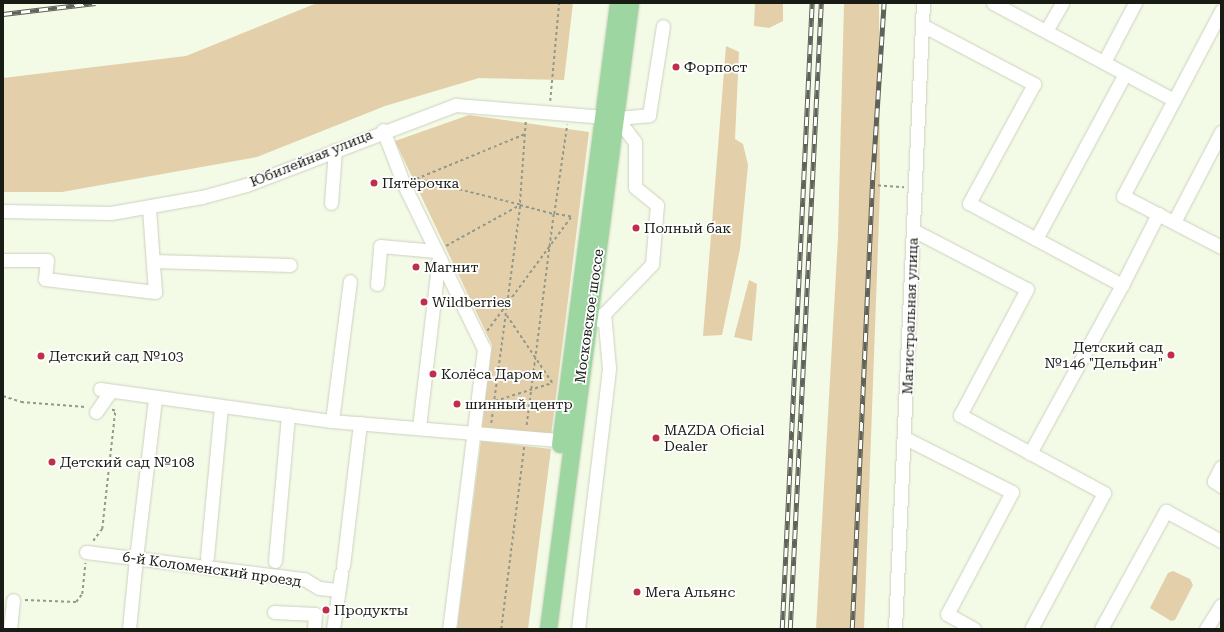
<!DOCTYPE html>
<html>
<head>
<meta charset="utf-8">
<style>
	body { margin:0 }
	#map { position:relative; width:1224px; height:632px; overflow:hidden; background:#f3fae6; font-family:"Roboto Serif",serif }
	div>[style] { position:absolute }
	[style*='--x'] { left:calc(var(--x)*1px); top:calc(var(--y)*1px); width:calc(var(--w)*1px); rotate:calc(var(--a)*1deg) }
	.green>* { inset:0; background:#e4cfab }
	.path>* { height:1.5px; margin-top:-0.75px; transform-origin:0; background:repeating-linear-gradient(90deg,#93998a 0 3px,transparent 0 6px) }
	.roads { filter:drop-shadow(0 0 1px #cbd2be) drop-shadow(0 0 1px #cbd2be) }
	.minor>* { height:13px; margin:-6.5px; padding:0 6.5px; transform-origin:6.5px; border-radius:6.5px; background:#fff }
	.major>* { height:17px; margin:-8.5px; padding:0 8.5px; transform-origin:8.5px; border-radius:8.5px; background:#9dd6a1 }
	.rail>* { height:4.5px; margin-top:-2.25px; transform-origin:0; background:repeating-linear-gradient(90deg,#fff 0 9px,#5e6257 0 18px); box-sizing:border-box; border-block:1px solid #5e6257 }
	.dots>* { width:11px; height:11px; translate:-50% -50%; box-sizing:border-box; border:2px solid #fff; border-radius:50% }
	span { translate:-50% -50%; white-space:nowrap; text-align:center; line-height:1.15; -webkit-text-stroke:3.5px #fff; paint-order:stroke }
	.poi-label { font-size:14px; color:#191c15 }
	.left { translate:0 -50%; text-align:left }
	.right { translate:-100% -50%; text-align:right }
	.street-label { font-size:14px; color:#191c15 }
	.frame { position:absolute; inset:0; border:4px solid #191c15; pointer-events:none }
</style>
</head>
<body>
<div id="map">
	<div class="green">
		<i style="clip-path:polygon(317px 3px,573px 3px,564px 80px,479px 78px,385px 106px,257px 157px,62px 192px,3px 192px,3px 78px,186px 56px)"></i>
		<i style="clip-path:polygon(755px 3px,783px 3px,783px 21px,769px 28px,754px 26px)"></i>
		<i style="clip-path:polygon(844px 3px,879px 3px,880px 191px,864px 629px,816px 629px,838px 237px)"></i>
		<i style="clip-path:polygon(726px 46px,739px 52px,735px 139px,743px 144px,748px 165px,740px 249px,722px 335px,703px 336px)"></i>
		<i style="clip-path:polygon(469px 115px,589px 132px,551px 436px,482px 427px,492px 345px,395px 141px)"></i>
		<i style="clip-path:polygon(749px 280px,757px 284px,752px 341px,734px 337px)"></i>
		<i style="clip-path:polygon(481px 441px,551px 449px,528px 629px,457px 629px)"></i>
		<i style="clip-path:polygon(1173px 571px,1190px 579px,1193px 585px,1175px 620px,1171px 621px,1150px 608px,1168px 573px)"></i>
	</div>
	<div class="path">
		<i style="--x:550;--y:101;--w:98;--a:-84.8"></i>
		<i style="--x:526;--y:122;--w:83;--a:94.1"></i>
		<i style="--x:520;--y:205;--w:35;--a:15"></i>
		<i style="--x:554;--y:214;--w:214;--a:97.3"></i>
		<i style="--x:872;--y:185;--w:32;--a:4"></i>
		<i style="--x:520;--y:205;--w:107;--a:-166"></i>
		<i style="--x:416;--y:179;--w:118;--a:-22.4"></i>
		<i style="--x:446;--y:246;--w:85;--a:-29"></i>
		<i style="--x:487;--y:331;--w:142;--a:-53.6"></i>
		<i style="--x:571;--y:217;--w:17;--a:-170"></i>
		<i style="--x:554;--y:214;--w:90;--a:-81.7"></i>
		<i style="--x:3;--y:396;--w:19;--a:18"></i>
		<i style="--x:21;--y:402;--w:65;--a:4.4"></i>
		<i style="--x:495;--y:401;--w:60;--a:-17.5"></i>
		<i style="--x:552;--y:383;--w:82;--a:-124.1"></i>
		<i style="--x:491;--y:423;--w:220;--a:-82.4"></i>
		<i style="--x:93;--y:541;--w:15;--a:-53"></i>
		<i style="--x:102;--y:529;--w:119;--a:-83.7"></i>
		<i style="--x:115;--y:411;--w:4;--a:-166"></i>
		<i style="--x:25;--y:600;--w:51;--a:2.2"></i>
		<i style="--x:76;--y:602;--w:10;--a:-53"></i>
		<i style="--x:82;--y:594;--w:31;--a:-84"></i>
		<i style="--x:501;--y:629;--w:183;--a:-82.8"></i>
	</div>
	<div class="roads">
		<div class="minor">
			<i style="--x:993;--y:3;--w:205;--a:28.2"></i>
			<i style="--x:1174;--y:100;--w:109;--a:118"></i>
			<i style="--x:1123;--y:196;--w:110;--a:27.5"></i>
			<i style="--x:922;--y:25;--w:127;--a:27.8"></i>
			<i style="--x:1034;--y:84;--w:136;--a:118.6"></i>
			<i style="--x:969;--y:203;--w:174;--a:28.2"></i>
			<i style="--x:1122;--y:285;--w:192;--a:118.7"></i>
			<i style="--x:1046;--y:31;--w:32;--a:-60"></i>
			<i style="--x:1104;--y:62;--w:67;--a:-62.3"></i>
			<i style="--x:1174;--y:100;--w:101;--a:-62.2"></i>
			<i style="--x:383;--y:130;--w:59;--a:69.1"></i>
			<i style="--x:404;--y:185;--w:182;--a:64"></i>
			<i style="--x:484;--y:349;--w:282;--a:97.1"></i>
			<i style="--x:331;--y:203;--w:53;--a:-85.7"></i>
			<i style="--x:3;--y:211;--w:108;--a:1.1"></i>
			<i style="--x:111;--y:213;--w:92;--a:-10"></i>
			<i style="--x:202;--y:197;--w:46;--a:-15.3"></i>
			<i style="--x:246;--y:185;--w:225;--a:-20.9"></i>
			<i style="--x:456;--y:105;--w:162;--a:4.6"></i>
			<i style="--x:617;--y:118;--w:32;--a:-5"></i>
			<i style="--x:649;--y:115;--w:90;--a:-81.1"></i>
			<i style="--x:1174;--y:222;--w:102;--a:-62.4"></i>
			<i style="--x:913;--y:230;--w:128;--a:27.4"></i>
			<i style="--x:1027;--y:289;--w:143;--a:118"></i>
			<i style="--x:960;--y:415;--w:164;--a:28.4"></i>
			<i style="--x:1104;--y:493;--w:154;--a:118.2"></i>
			<i style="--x:1036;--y:239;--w:187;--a:-61.7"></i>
			<i style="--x:3;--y:260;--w:44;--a:0"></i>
			<i style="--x:47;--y:260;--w:19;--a:96"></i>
			<i style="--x:45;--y:279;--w:111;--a:6.7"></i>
			<i style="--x:155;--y:292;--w:83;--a:-94.1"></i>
			<i style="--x:153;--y:261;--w:137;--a:1.7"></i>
			<i style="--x:377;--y:284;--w:38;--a:-85"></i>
			<i style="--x:380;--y:246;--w:56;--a:5.1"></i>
			<i style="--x:1122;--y:285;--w:80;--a:-63.1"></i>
			<i style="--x:598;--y:320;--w:78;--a:-46"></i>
			<i style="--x:652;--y:264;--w:59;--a:-85.2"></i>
			<i style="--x:657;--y:205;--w:28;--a:-141"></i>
			<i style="--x:635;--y:187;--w:45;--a:-90"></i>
			<i style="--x:635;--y:142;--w:30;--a:-127"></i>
			<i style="--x:100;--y:389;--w:234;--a:7.9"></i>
			<i style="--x:332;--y:421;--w:229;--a:4.8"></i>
			<i style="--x:96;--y:412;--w:24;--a:-55"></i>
			<i style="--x:332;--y:421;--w:141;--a:-82.7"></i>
			<i style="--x:419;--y:427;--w:170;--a:-83.3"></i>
			<i style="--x:905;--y:438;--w:120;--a:26.8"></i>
			<i style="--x:1012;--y:492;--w:138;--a:118"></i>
			<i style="--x:947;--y:614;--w:31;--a:29"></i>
			<i style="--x:1221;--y:467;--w:16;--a:117"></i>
			<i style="--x:1214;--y:481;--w:9;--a:36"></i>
			<i style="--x:137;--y:550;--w:153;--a:-83.2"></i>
			<i style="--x:86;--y:552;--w:220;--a:7.1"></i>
			<i style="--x:304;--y:579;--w:17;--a:31"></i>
			<i style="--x:319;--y:588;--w:18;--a:6"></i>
			<i style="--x:207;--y:557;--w:151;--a:-84.7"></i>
			<i style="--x:275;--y:561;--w:147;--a:-84.9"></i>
			<i style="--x:343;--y:566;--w:144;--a:-83.2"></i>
			<i style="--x:274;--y:612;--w:41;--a:2.8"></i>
			<i style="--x:315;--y:614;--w:15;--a:94"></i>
			<i style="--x:10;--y:629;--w:29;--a:-84"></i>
			<i style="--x:129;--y:629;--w:71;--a:-84.4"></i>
			<i style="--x:333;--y:629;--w:56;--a:-81.7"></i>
			<i style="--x:578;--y:629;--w:263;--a:-83.2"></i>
			<i style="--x:609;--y:368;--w:55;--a:-95.2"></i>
			<i style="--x:895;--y:629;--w:627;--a:-87.44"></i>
			<i style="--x:1101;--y:629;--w:135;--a:-61.2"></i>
			<i style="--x:1166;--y:511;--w:63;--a:28.6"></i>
			<i style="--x:1206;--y:629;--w:28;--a:-58"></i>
		</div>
		<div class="major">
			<i style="--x:560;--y:444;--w:445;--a:-82.5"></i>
			<i style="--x:548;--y:629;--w:631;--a:-82.54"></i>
		</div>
	</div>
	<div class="rail">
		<i style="--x:3;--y:14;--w:93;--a:-6.8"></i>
		<i style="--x:782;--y:629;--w:627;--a:-87.26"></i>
		<i style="--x:790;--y:629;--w:627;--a:-87.16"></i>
		<i style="--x:852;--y:629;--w:458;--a:-87.4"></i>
		<i style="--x:873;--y:171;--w:168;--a:-86.3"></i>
	</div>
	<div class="dots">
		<i style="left:676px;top:67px;background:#bf2f49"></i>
		<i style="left:374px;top:183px;background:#bf2f49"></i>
		<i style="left:636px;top:228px;background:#bf2f49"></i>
		<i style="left:416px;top:267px;background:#bf2f49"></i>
		<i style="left:424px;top:302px;background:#bf2f49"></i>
		<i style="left:1171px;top:355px;background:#bf2f49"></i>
		<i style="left:41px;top:356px;background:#bf2f49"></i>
		<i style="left:433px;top:374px;background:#bf2f49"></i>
		<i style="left:457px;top:404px;background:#bf2f49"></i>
		<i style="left:656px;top:438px;background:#bf2f49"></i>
		<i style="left:52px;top:462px;background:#bf2f49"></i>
		<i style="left:637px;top:592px;background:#bf2f49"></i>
		<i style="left:326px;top:610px;background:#bf2f49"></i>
	</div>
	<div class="poi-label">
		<span class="left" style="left:684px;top:67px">Форпост</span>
		<span class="left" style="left:382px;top:183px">Пятёрочка</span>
		<span class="left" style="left:644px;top:228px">Полный бак</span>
		<span class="left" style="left:424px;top:267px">Магнит</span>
		<span class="left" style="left:432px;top:302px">Wildberries</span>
		<span class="right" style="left:1163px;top:355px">Детский сад<br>№146 "Дельфин"</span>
		<span class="left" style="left:49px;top:356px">Детский сад №103</span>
		<span class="left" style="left:441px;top:374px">Колёса Даром</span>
		<span class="left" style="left:465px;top:404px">шинный центр</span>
		<span class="left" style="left:664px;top:438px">MAZDA Oficial<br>Dealer</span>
		<span class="left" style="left:60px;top:462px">Детский сад №108</span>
		<span class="left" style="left:645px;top:592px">Мега Альянс</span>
		<span class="left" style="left:334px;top:610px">Продукты</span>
	</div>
	<div class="street-label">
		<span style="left:311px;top:158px;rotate:-22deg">Юбилейная улица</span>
		<span style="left:589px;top:316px;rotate:-82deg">Московское шоссе</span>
		<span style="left:910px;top:316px;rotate:-88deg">Магистральная улица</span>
		<span style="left:212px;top:569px;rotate:8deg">6-й Коломенский проезд</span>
	</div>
	<div class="frame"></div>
</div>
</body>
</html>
